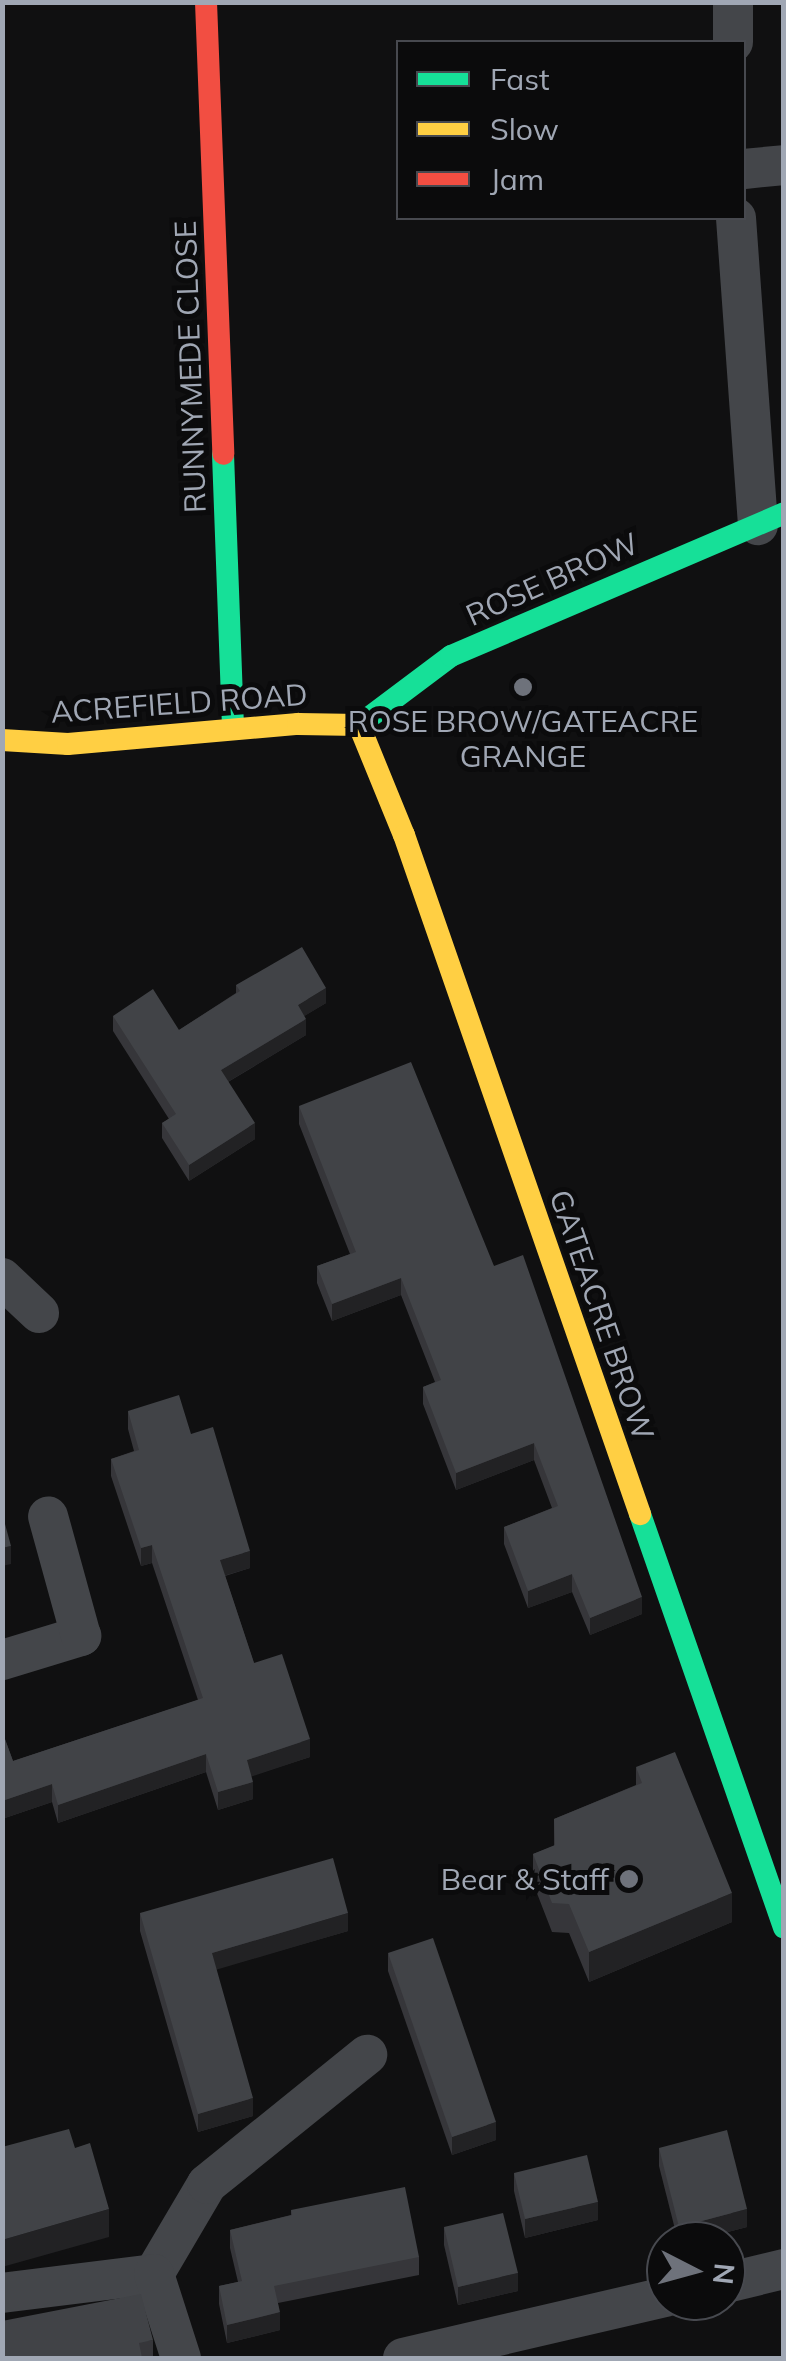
<!DOCTYPE html>
<html>
<head>
<meta charset="utf-8">
<style>
	body { margin:0 }
	#map { position:relative; width:786px; height:2361px; overflow:hidden; background:#101011; font-family:Mulish,sans-serif }
	div>[style] { position:absolute }
	[style*='--x'] { left:calc(var(--x)*1px); top:calc(var(--y)*1px); width:calc(var(--w)*1px); rotate:calc(var(--a)*1deg) }
	.street>* { height:40px; margin:-20px; padding:0 20px; transform-origin:20px; border-radius:20px; background:#44464a }
	.fast>* { height:22px; margin:-11px; padding:0 11px; transform-origin:11px; border-radius:11px; background:#16e098 }
	.slow>* { height:22px; margin:-11px; padding:0 11px; transform-origin:11px; border-radius:11px; background:#ffcf43 }
	.jam>* { height:22px; margin:-11px; padding:0 11px; transform-origin:11px; border-radius:11px; background:#f24e42 }
	.wall>* { inset:0; background:#36363a }
	.shaded-wall>* { inset:0; background:#222224 }
	.building>* { inset:0; background:#414347 }
	.dots>* { width:28px; height:28px; translate:-50% -50%; box-sizing:border-box; border:5px solid #0b0b0c; border-radius:50% }
	span { translate:-50% -50%; white-space:nowrap; text-align:center; line-height:1.15; -webkit-text-stroke:10px #0b0b0c; paint-order:stroke }
	.street-label { font-size:30px; color:#a0a7b4 }
	.poi-label { font-size:30px; color:#a0a7b4 }
	.right { translate:-100% -50%; text-align:right }
	.frame { position:absolute; inset:0; border:5px solid #a0a7b4; pointer-events:none }
	.legend { position:absolute; left:396px; top:40px; width:350px; height:180px; box-sizing:border-box; background:#0b0b0c; border:2px solid #47494f; margin:0; padding:12px 18px; list-style:none; font-size:30px; color:#a0a7b4 }
	.legend li { display:flex; align-items:center; gap:20px; height:50px }
	.legend b { width:50px; border:2px solid #47494f }
	.north { position:absolute; left:646px; top:2221px; width:100px; height:100px; box-sizing:border-box; background:#0b0b0c; border:2px solid #47494f; border-radius:50%; rotate:96deg; font-size:28px; font-weight:700; line-height:40px; text-align:center; color:#a0a7b4 }
	.north::after { content:''; display:block; margin:auto; width:35px; height:45px; background:#6e727b; clip-path:polygon(50% 0,100% 100%,50% 72%,0 100%) }
</style>
</head>
<body>
<div id="map">
	<div class="street">
		<i style="--x:733;--y:2;--w:40;--a:90"></i>
		<i style="--x:744;--y:169;--w:40;--a:-5.7"></i>
		<i style="--x:736;--y:218;--w:308;--a:85.9"></i>
		<i style="--x:2;--y:1278;--w:51;--a:43.4"></i>
		<i style="--x:2;--y:1660;--w:83;--a:-16.9"></i>
		<i style="--x:81;--y:1636;--w:124;--a:-105.4"></i>
		<i style="--x:154;--y:2274;--w:104;--a:-59.5"></i>
		<i style="--x:207;--y:2184;--w:206;--a:-38.9"></i>
		<i style="--x:726;--y:2283;--w:60;--a:-13.6"></i>
		<i style="--x:2;--y:2293;--w:153;--a:-7.1"></i>
		<i style="--x:154;--y:2274;--w:88;--a:72.2"></i>
		<i style="--x:403;--y:2358;--w:270;--a:-13.1"></i>
	</div>
	<div class="fast">
		<i style="--x:223;--y:454;--w:274;--a:87.9"></i>
		<i style="--x:359;--y:725;--w:115;--a:-36.9"></i>
		<i style="--x:451;--y:656;--w:362;--a:-23.2"></i>
		<i style="--x:640;--y:1514;--w:438;--a:70.8"></i>
	</div>
	<div class="slow">
		<i style="--x:359;--y:725;--w:119;--a:67.8"></i>
		<i style="--x:404;--y:835;--w:719;--a:70.83"></i>
		<i style="--x:2;--y:740;--w:66;--a:3.5"></i>
		<i style="--x:68;--y:744;--w:231;--a:-5"></i>
		<i style="--x:298;--y:724;--w:61;--a:0.9"></i>
	</div>
	<div class="jam">
		<i style="--x:206;--y:2;--w:452;--a:87.8"></i>
	</div>
	<div class="wall">
		<i style="clip-path:polygon(236px 985px,326px 1003px,304px 1016px,306px 1035px,228px 1082px,255px 1139px,189px 1181px,162px 1138px,162px 1123px,169px 1119px,113px 1031px,113px 1016px,179px 1030px,236px 993px)"></i>
		<i style="clip-path:polygon(299px 1106px,494px 1266px,642px 1614px,590px 1635px,572px 1592px,528px 1608px,504px 1544px,504px 1527px,552px 1508px,534px 1460px,456px 1490px,423px 1404px,423px 1387px,435px 1382px,401px 1295px,332px 1321px,317px 1283px,317px 1266px,350px 1254px,299px 1124px)"></i>
		<i style="clip-path:polygon(128px 1411px,191px 1434px,250px 1568px,225px 1576px,254px 1663px,310px 1757px,251px 1776px,253px 1799px,218px 1810px,206px 1772px,58px 1823px,52px 1802px,2px 1819px,2px 1731px,13px 1761px,198px 1700px,152px 1563px,141px 1566px,111px 1476px,111px 1459px,134px 1451px,128px 1429px)"></i>
		<i style="clip-path:polygon(636px 1767px,732px 1922px,589px 1982px,569px 1933px,552px 1932px,533px 1883px,533px 1854px,554px 1846px,554px 1819px,636px 1785px)"></i>
		<i style="clip-path:polygon(140px 1913px,348px 1931px,216px 1969px,253px 2116px,198px 2132px,140px 1931px)"></i>
		<i style="clip-path:polygon(388px 1953px,496px 2140px,452px 2155px,388px 1971px)"></i>
		<i style="clip-path:polygon(659px 2148px,747px 2227px,693px 2241px,678px 2241px,659px 2166px)"></i>
		<i style="clip-path:polygon(514px 2173px,598px 2220px,525px 2238px,514px 2191px)"></i>
		<i style="clip-path:polygon(291px 2210px,419px 2257px,419px 2275px,278px 2303px,280px 2330px,227px 2343px,219px 2304px,219px 2286px,238px 2282px,230px 2248px,230px 2230px,291px 2215px)"></i>
		<i style="clip-path:polygon(444px 2227px,518px 2291px,458px 2305px,444px 2245px)"></i>
		<i style="clip-path:polygon(153px 2340px,153px 2358px,2px 2358px)"></i>
	</div>
	<div class="shaded-wall">
		<i style="clip-path:polygon(326px 988px,326px 1003px,298px 1020px,298px 1005px)"></i>
		<i style="clip-path:polygon(306px 1019px,306px 1035px,221px 1086px,221px 1070px)"></i>
		<i style="clip-path:polygon(255px 1123px,255px 1139px,189px 1181px,189px 1165px)"></i>
		<i style="clip-path:polygon(401px 1278px,401px 1295px,332px 1321px,332px 1304px)"></i>
		<i style="clip-path:polygon(534px 1443px,534px 1460px,456px 1490px,456px 1473px)"></i>
		<i style="clip-path:polygon(152px 1545px,152px 1563px,141px 1566px,141px 1548px)"></i>
		<i style="clip-path:polygon(11px 1546px,11px 1564px,2px 1566px,2px 1548px)"></i>
		<i style="clip-path:polygon(250px 1551px,250px 1568px,220px 1577px,220px 1560px)"></i>
		<i style="clip-path:polygon(572px 1574px,572px 1592px,528px 1608px,528px 1591px)"></i>
		<i style="clip-path:polygon(642px 1597px,642px 1614px,590px 1635px,590px 1618px)"></i>
		<i style="clip-path:polygon(310px 1739px,310px 1757px,247px 1778px,247px 1760px)"></i>
		<i style="clip-path:polygon(206px 1754px,206px 1772px,58px 1823px,58px 1805px)"></i>
		<i style="clip-path:polygon(253px 1782px,253px 1799px,218px 1810px,218px 1792px)"></i>
		<i style="clip-path:polygon(52px 1784px,52px 1802px,2px 1819px,2px 1801px)"></i>
		<i style="clip-path:polygon(732px 1893px,732px 1922px,589px 1982px,589px 1952px)"></i>
		<i style="clip-path:polygon(348px 1913px,348px 1931px,212px 1971px,212px 1953px)"></i>
		<i style="clip-path:polygon(253px 2098px,253px 2116px,198px 2132px,198px 2114px)"></i>
		<i style="clip-path:polygon(496px 2122px,496px 2140px,452px 2155px,452px 2137px)"></i>
		<i style="clip-path:polygon(598px 2202px,598px 2220px,525px 2238px,525px 2219px)"></i>
		<i style="clip-path:polygon(109px 2209px,109px 2237px,2px 2267px,2px 2240px)"></i>
		<i style="clip-path:polygon(747px 2209px,747px 2227px,693px 2241px,679px 2241px,679px 2227px)"></i>
		<i style="clip-path:polygon(518px 2273px,518px 2291px,458px 2305px,458px 2287px)"></i>
		<i style="clip-path:polygon(280px 2312px,280px 2330px,227px 2343px,227px 2325px)"></i>
	</div>
	<div class="building">
		<i style="clip-path:polygon(302px 947px,326px 988px,298px 1005px,306px 1019px,221px 1070px,255px 1123px,189px 1165px,162px 1123px,176px 1114px,113px 1016px,153px 989px,179px 1030px,240px 991px,236px 985px)"></i>
		<i style="clip-path:polygon(411px 1062px,494px 1266px,523px 1255px,642px 1597px,590px 1618px,572px 1574px,528px 1591px,504px 1527px,558px 1506px,534px 1443px,456px 1473px,423px 1387px,441px 1380px,401px 1278px,332px 1304px,317px 1266px,356px 1252px,299px 1106px)"></i>
		<i style="clip-path:polygon(179px 1395px,191px 1434px,213px 1427px,250px 1551px,220px 1560px,254px 1663px,282px 1654px,310px 1739px,247px 1760px,253px 1782px,218px 1792px,206px 1754px,58px 1805px,52px 1784px,2px 1801px,2px 1731px,13px 1761px,203px 1698px,152px 1545px,141px 1548px,111px 1459px,139px 1450px,128px 1411px)"></i>
		<i style="clip-path:polygon(2px 1513px,11px 1546px,2px 1548px)"></i>
		<i style="clip-path:polygon(675px 1752px,732px 1893px,589px 1952px,569px 1904px,552px 1903px,533px 1854px,555px 1845px,554px 1819px,642px 1783px,636px 1767px)"></i>
		<i style="clip-path:polygon(333px 1858px,348px 1913px,212px 1953px,253px 2098px,198px 2114px,140px 1913px)"></i>
		<i style="clip-path:polygon(433px 1938px,496px 2122px,452px 2137px,388px 1953px)"></i>
		<i style="clip-path:polygon(69px 2129px,75px 2148px,90px 2143px,109px 2209px,2px 2240px,2px 2147px)"></i>
		<i style="clip-path:polygon(727px 2130px,747px 2209px,679px 2227px,659px 2148px)"></i>
		<i style="clip-path:polygon(587px 2155px,598px 2202px,525px 2219px,514px 2173px)"></i>
		<i style="clip-path:polygon(405px 2187px,419px 2257px,274px 2286px,280px 2312px,227px 2325px,219px 2286px,242px 2281px,230px 2230px,292px 2215px,291px 2210px)"></i>
		<i style="clip-path:polygon(503px 2213px,518px 2273px,458px 2287px,444px 2227px)"></i>
		<i style="clip-path:polygon(141px 2294px,153px 2340px,139px 2343px,142px 2358px,2px 2358px,2px 2321px)"></i>
	</div>
	<div class="dots">
		<i style="left:523px;top:687px;background:#6e727b"></i>
		<i style="left:629px;top:1879px;background:#6e727b"></i>
	</div>
	<div class="street-label">
		<span style="left:190px;top:367px;rotate:-92deg">RUNNYMEDE CLOSE</span>
		<span style="left:552px;top:579px;rotate:-24deg">ROSE BROW</span>
		<span style="left:179px;top:703px;rotate:-4deg">ACREFIELD ROAD</span>
		<span style="left:602px;top:1315px;rotate:71deg">GATEACRE BROW</span>
	</div>
	<div class="poi-label">
		<span style="left:523px;top:738px">ROSE BROW/GATEACRE<br>GRANGE</span>
		<span class="right" style="left:609px;top:1879px">Bear &amp; Staff</span>
	</div>
	<div class="frame"></div>
	<ul class="legend">
	<li><b style="height:12px;background:#16e098"></b>Fast</li>
	<li><b style="height:12px;background:#ffcf43"></b>Slow</li>
	<li><b style="height:12px;background:#f24e42"></b>Jam</li>
	</ul>
	<div class="north">N</div>
</div>
</body>
</html>
